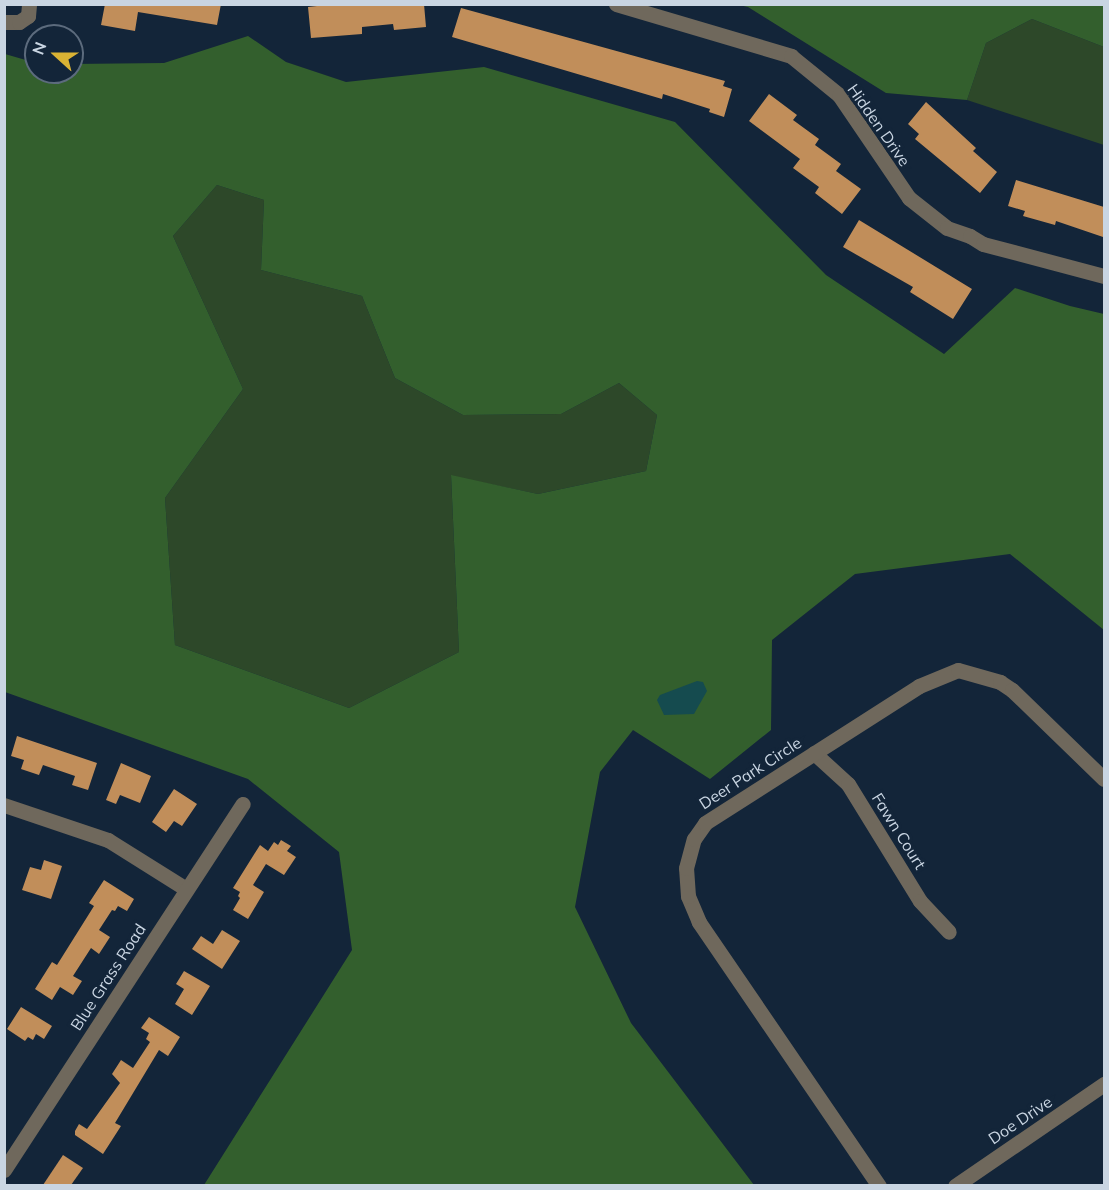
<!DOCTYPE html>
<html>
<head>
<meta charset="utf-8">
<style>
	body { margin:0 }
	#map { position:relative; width:1109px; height:1190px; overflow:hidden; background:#132539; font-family:Mulish,sans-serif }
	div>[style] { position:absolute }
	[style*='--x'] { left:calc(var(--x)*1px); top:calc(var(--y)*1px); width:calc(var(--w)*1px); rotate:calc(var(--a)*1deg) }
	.green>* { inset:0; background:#2d4829 }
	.forest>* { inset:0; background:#335f2d }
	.water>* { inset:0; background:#154b4f }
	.building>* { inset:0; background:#c18e5a }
	.minor>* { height:15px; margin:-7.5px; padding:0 7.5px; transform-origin:7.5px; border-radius:7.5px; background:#6f685c }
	span { translate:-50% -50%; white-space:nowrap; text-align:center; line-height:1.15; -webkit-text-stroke:6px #132539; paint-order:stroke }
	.street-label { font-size:16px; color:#c9d5e2 }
	.frame { position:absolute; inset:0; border:6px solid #c9d5e2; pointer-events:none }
	.north { position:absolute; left:24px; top:24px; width:60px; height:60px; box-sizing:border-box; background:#132539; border:2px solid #5c6b7d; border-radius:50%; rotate:291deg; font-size:16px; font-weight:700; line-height:24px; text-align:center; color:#c9d5e2 }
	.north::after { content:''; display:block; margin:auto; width:21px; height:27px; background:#dab334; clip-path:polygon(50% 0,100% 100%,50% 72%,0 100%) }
</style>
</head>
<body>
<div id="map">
	<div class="green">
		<i style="clip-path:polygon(1032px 19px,1104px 47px,1104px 145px,967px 100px,986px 43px)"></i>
		<i style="clip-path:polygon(217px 185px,264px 200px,261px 270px,362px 296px,395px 378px,463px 415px,561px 414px,619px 383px,657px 415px,646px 471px,538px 494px,451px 476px,459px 652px,349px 708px,175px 645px,165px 498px,243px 389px,173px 236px)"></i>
	</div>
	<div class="forest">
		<i style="clip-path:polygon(739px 5px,1104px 5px,1104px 47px,1032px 19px,986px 43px,967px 100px,886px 93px,748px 7px)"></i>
		<i style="clip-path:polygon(evenodd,248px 36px,286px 62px,346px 82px,484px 67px,675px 122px,826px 275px,944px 354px,1015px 288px,1070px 306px,1104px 314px,1104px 630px,1010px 554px,855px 574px,772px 640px,771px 730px,710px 779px,633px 730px,600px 772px,575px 907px,631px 1023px,754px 1185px,204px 1185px,352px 950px,339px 852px,248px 779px,5px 692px,5px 54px,36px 63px,36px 72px,72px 72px,72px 64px,164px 63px,248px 36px,217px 185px,264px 200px,261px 270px,362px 296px,395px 378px,463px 415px,561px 414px,619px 383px,657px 415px,646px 471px,538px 494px,451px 475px,459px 652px,349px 708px,175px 645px,165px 498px,243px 389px,173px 236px,217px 185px)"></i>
	</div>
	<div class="water">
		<i style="clip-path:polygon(697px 681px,703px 682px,707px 691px,694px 714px,664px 715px,657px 700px,660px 695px)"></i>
	</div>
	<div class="building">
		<i style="clip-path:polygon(105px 4px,221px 4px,217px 25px,138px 12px,135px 31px,101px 25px)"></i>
		<i style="clip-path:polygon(335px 4px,424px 4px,426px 27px,394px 30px,393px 24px,362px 27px,362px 34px,311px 38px,308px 7px)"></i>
		<i style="clip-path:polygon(461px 8px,725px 81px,723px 86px,732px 89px,724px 117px,709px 112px,710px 109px,663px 94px,662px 99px,452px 37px)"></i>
		<i style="clip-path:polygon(769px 94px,797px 115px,793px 120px,819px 139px,815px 145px,841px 164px,836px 171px,861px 189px,842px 214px,815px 193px,819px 187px,793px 168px,800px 159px,749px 121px)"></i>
		<i style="clip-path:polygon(926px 102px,976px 148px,973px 151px,997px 172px,980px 193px,915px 139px,919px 134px,908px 124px)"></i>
		<i style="clip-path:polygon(1016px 180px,1104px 207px,1103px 237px,1056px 221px,1055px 225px,1023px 216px,1025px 211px,1008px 206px)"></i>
		<i style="clip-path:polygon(859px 220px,972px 289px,953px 319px,910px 292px,913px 287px,843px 247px)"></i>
		<i style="clip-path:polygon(17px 736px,97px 763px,88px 790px,72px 785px,75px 776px,43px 765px,39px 775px,21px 769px,24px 760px,11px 756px)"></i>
		<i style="clip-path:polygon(121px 763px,151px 776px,140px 803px,120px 795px,116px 804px,106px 800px)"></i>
		<i style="clip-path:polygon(174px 789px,197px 804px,182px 826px,174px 821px,166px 832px,152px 822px)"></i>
		<i style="clip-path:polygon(281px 840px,291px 846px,287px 851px,296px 857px,284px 875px,266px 864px,253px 885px,264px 892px,248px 919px,233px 910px,240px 898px,238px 896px,240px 892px,233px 888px,260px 845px,268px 851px,274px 842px,278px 845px)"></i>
		<i style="clip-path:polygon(44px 860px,62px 866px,51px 899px,22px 890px,30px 867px,41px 870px)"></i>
		<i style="clip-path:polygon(104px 880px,134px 899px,127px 911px,118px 906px,115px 911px,112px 910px,99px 930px,110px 937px,99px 954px,91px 948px,73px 976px,82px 981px,73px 995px,60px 987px,52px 1000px,35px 989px,52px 962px,57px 965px,94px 906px,89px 903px)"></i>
		<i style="clip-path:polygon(222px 930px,240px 941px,222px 969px,192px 949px,201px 936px,213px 944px)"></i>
		<i style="clip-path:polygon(184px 971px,210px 986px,192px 1015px,175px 1004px,184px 989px,176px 984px)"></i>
		<i style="clip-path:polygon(21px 1007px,52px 1026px,44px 1039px,36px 1034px,33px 1040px,28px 1037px,25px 1041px,7px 1029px)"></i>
		<i style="clip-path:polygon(149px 1017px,180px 1037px,168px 1056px,159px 1050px,115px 1123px,121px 1126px,103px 1154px,75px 1135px,75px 1131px,79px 1124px,87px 1129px,120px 1083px,112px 1074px,121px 1060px,133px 1068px,150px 1042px,146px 1039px,149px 1033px,141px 1028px)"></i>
		<i style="clip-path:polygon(63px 1155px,83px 1168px,71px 1185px,43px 1185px)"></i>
	</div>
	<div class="minor">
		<i style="--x:616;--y:4;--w:183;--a:16.5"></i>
		<i style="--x:791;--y:56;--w:62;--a:39.1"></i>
		<i style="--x:839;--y:95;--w:125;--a:55.8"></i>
		<i style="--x:909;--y:198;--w:48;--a:38.3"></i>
		<i style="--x:947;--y:228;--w:24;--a:19"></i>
		<i style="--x:970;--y:236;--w:15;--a:32"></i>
		<i style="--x:983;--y:244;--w:125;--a:14.8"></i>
		<i style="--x:4;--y:22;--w:15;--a:0"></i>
		<i style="--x:19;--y:22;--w:11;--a:-34"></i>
		<i style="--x:28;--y:16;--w:12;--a:-85"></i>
		<i style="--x:814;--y:753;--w:46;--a:42.4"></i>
		<i style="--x:848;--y:784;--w:137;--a:58.4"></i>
		<i style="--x:920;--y:901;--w:42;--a:46.9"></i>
		<i style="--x:4;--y:805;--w:110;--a:18.6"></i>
		<i style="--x:108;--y:840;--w:92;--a:32.1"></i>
		<i style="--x:4;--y:1170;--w:437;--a:-56.9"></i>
		<i style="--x:879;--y:1186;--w:320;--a:-124.3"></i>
		<i style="--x:699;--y:922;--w:28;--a:-113"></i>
		<i style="--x:688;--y:896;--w:28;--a:-94"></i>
		<i style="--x:686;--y:868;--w:30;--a:-75"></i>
		<i style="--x:694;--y:839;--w:19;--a:-55"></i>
		<i style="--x:705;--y:823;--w:254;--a:-32.6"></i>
		<i style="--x:919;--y:686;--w:42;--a:-22.3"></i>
		<i style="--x:958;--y:670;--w:44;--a:15.9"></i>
		<i style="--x:1000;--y:682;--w:14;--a:34"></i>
		<i style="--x:1012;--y:690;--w:128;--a:44.1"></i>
		<i style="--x:955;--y:1186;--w:181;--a:-34.4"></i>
	</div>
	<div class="street-label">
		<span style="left:879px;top:125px;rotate:55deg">Hidden Drive</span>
		<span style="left:750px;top:773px;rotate:-33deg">Deer Park Circle</span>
		<span style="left:899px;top:831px;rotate:58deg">Fawn Court</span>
		<span style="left:108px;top:977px;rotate:-57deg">Blue Grass Road</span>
		<span style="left:1020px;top:1120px;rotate:-34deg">Doe Drive</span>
	</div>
	<div class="frame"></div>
	<div class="north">N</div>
</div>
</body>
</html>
